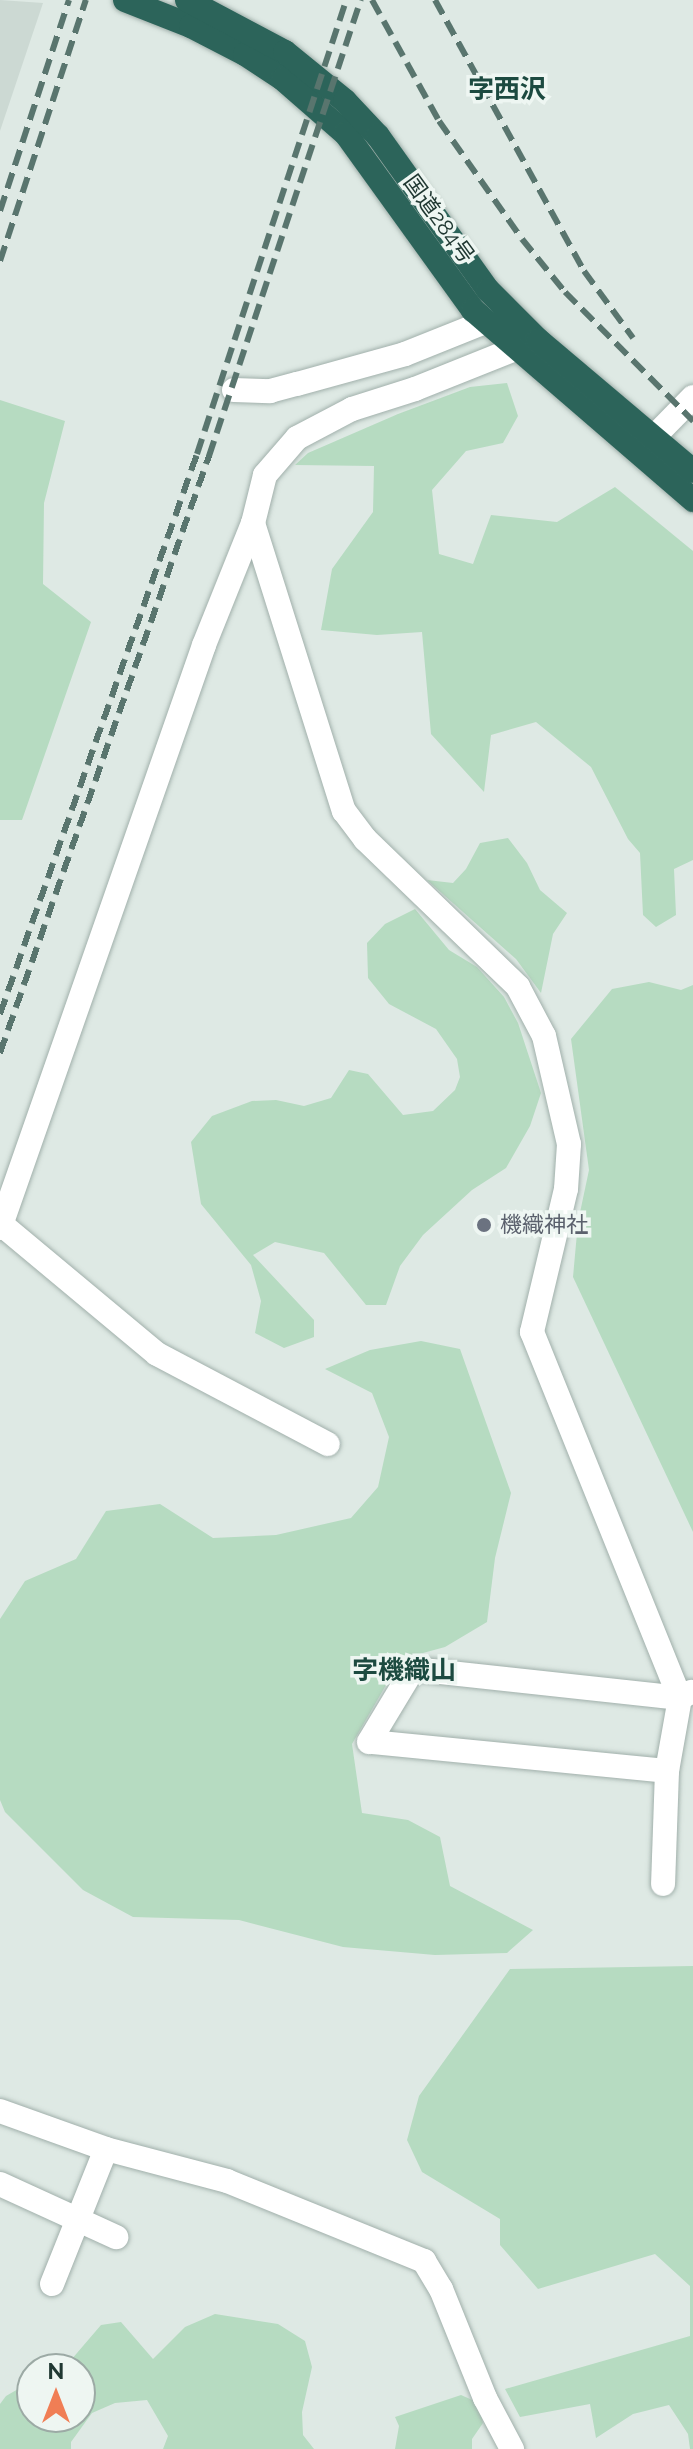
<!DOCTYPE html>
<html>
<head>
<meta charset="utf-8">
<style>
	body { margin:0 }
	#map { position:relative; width:693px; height:2449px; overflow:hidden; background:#dee9e4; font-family:Raleway,"Noto Sans JP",sans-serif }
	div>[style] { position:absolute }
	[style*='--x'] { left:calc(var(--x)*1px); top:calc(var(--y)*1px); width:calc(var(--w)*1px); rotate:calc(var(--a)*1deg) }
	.built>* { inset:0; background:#ccd9d3 }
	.green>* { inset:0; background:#b6dbc1 }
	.roads { filter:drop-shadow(0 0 2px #a1b0ab) drop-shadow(0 0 2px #a1b0ab) }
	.street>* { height:24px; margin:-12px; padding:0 12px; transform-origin:12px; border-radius:12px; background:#fff }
	.secondary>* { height:24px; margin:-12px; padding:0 12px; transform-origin:12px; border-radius:12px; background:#fff }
	.highway>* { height:24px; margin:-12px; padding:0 12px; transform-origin:12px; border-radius:12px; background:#2c645a }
	.rail>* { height:6px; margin-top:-3px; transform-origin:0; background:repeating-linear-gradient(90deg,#59756e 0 16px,transparent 0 24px) }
	.dots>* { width:22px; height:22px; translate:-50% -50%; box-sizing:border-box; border:4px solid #eef6f2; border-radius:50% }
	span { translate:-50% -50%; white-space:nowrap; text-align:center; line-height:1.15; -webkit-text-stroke:7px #eef6f2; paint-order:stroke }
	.street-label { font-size:22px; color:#203832 }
	.worship-label { font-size:22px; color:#5b616d }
	.left { translate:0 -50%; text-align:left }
	.quarter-label { font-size:26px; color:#1c4a40; font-weight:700 }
	.north { position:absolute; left:16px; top:2353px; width:80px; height:80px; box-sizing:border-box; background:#eef6f2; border:2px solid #9caaa5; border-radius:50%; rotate:0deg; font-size:22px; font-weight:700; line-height:32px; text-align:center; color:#203832 }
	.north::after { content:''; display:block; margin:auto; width:28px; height:36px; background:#f07e55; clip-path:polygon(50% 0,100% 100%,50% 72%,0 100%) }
</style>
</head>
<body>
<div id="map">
	<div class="built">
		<i style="clip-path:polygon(0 0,43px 3px,0 131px)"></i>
	</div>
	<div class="green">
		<i style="clip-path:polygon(507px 383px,518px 416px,503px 443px,466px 451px,432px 490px,439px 554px,473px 564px,491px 515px,557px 522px,615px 487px,693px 551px,693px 860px,674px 869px,676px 915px,656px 927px,643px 915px,640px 853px,628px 839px,591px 767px,536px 722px,491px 735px,484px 792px,431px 734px,422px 632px,377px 635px,321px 630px,332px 569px,373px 512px,374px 466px,295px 465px,308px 453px,398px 414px,470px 387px)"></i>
		<i style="clip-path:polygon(0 400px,65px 421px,44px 503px,43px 584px,91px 622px,22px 820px,0 820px)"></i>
		<i style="clip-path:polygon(508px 838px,527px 863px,540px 890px,567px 913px,553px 934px,541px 993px,516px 959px,427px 880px,453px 883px,466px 869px,480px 843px)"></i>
		<i style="clip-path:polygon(415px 909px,449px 950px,477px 967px,504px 997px,518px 1023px,541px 1093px,530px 1126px,506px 1168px,472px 1190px,423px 1235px,400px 1266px,386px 1305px,366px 1305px,324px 1253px,275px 1242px,253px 1255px,314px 1320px,314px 1337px,284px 1348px,255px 1333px,261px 1301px,251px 1265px,201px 1204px,191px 1142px,212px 1116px,252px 1101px,276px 1100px,304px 1106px,331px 1098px,349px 1070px,368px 1074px,403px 1115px,433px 1111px,455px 1090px,460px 1077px,457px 1059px,436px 1029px,389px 1004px,368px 978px,367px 943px,385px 924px)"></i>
		<i style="clip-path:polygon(649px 982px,681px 990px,693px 985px,693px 1532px,573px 1277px,578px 1222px,589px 1170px,571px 1039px,612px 989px)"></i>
		<i style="clip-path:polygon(421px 1341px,460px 1349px,511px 1493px,495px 1558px,487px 1622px,445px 1647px,401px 1659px,352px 1744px,362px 1813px,408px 1820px,440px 1837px,450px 1886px,533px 1930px,507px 1953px,435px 1955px,343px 1947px,239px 1920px,133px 1917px,83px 1890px,5px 1812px,0 1800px,0 1619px,25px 1581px,76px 1559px,106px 1511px,160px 1504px,213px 1538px,276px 1535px,351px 1518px,378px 1487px,389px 1437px,372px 1393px,325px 1369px,370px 1350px)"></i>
		<i style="clip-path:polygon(693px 1966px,693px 2449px,690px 2449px,688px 2434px,669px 2405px,633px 2414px,596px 2438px,590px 2404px,520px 2417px,505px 2389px,690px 2336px,690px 2286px,655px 2254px,538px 2289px,500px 2245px,500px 2219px,422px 2172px,407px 2140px,419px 2096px,510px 1969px)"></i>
		<i style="clip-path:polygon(215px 2314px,278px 2324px,305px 2341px,312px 2367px,302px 2412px,303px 2435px,314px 2449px,163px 2449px,168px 2436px,147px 2400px,115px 2403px,92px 2413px,71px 2442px,71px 2449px,0 2449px,0 2404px,6px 2396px,32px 2381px,32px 2417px,80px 2417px,80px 2369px,54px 2369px,71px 2360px,101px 2325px,121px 2322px,153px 2359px,185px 2327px)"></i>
		<i style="clip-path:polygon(461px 2395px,479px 2403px,483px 2423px,472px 2439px,472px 2449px,395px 2449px,399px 2426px,395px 2417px)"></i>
	</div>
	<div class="roads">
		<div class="street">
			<i style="--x:535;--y:341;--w:129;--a:158.2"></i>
			<i style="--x:415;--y:389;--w:66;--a:162.4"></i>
			<i style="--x:352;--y:409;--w:62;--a:152.2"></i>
			<i style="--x:297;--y:438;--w:49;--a:130.9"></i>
			<i style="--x:265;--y:475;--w:49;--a:104"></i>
			<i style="--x:253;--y:523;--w:302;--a:72.5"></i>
			<i style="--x:344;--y:811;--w:35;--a:53"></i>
			<i style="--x:365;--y:839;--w:213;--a:44"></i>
			<i style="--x:518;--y:987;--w:55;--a:62"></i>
			<i style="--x:544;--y:1036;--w:111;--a:77"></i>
			<i style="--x:569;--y:1144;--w:45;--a:93.8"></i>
			<i style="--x:566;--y:1189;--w:147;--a:103.4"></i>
			<i style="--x:532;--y:1332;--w:395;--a:68"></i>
			<i style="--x:680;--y:1698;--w:74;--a:100.1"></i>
			<i style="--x:667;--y:1771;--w:113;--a:92"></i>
			<i style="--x:234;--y:390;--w:36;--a:2"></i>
			<i style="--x:270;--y:391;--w:28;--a:-15"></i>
			<i style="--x:297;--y:384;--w:112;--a:-15.5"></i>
			<i style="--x:405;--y:354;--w:108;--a:-21.8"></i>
			<i style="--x:1;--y:1224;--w:203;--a:39.8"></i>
			<i style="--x:157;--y:1354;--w:193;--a:27.8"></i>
			<i style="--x:0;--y:1228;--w:618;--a:-70.71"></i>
			<i style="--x:204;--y:645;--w:131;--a:-68.1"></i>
			<i style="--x:667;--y:1771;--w:299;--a:-174.4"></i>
			<i style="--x:369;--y:1742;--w:85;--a:-58.9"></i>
			<i style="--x:413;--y:1669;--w:269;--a:6.2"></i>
			<i style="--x:680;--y:1698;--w:13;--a:-29"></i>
			<i style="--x:0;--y:2111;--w:113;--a:19.7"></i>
			<i style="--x:106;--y:2149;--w:125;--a:14.8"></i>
			<i style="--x:227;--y:2181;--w:213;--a:22.1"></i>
			<i style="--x:424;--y:2261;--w:33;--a:59"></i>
			<i style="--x:441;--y:2289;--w:118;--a:68"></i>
			<i style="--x:485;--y:2398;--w:58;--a:62.1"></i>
			<i style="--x:0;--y:2184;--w:128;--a:24.6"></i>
			<i style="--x:52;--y:2284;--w:145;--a:-68.2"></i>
		</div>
		<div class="secondary">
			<i style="--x:639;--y:452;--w:77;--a:-45.5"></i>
		</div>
		<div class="highway">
			<i style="--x:125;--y:0;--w:71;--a:21.5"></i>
			<i style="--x:191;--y:26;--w:61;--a:27.4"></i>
			<i style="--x:245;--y:54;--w:45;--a:33.3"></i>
			<i style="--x:283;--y:79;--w:84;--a:41.1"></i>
			<i style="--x:346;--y:134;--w:217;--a:54.2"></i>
			<i style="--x:473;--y:310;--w:291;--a:40.8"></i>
			<i style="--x:187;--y:0;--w:111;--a:28"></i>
			<i style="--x:285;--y:52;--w:77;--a:39.2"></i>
			<i style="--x:345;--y:101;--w:48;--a:46.7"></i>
			<i style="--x:378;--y:136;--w:189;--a:54.5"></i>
			<i style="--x:488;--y:290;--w:71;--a:45"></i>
			<i style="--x:538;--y:340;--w:203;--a:40.2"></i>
		</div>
	</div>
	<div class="rail">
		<i style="--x:372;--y:0;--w:138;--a:61"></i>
		<i style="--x:439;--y:121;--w:144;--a:54.9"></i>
		<i style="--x:522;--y:239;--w:68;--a:50.9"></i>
		<i style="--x:565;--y:292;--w:182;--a:45.2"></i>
		<i style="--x:435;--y:0;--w:309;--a:61.2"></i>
		<i style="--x:584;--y:271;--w:83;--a:53.8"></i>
		<i style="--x:0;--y:211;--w:222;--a:-71.9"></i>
		<i style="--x:0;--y:261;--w:275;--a:-71.8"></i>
		<i style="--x:0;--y:1014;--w:594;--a:-70.62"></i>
		<i style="--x:197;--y:454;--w:478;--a:-71.8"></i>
		<i style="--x:0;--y:1053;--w:633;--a:-70.71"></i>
		<i style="--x:209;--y:456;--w:481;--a:-71.6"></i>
	</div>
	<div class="dots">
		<i style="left:484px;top:1225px;background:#6b7280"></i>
	</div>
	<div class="street-label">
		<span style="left:439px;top:219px;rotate:54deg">国道284号</span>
	</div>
	<div class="worship-label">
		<span class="left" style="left:500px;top:1225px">機織神社</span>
	</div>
	<div class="quarter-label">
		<span style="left:507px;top:90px">字西沢</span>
		<span style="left:404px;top:1671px">字機織山</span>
	</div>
	<div class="north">N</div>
</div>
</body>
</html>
